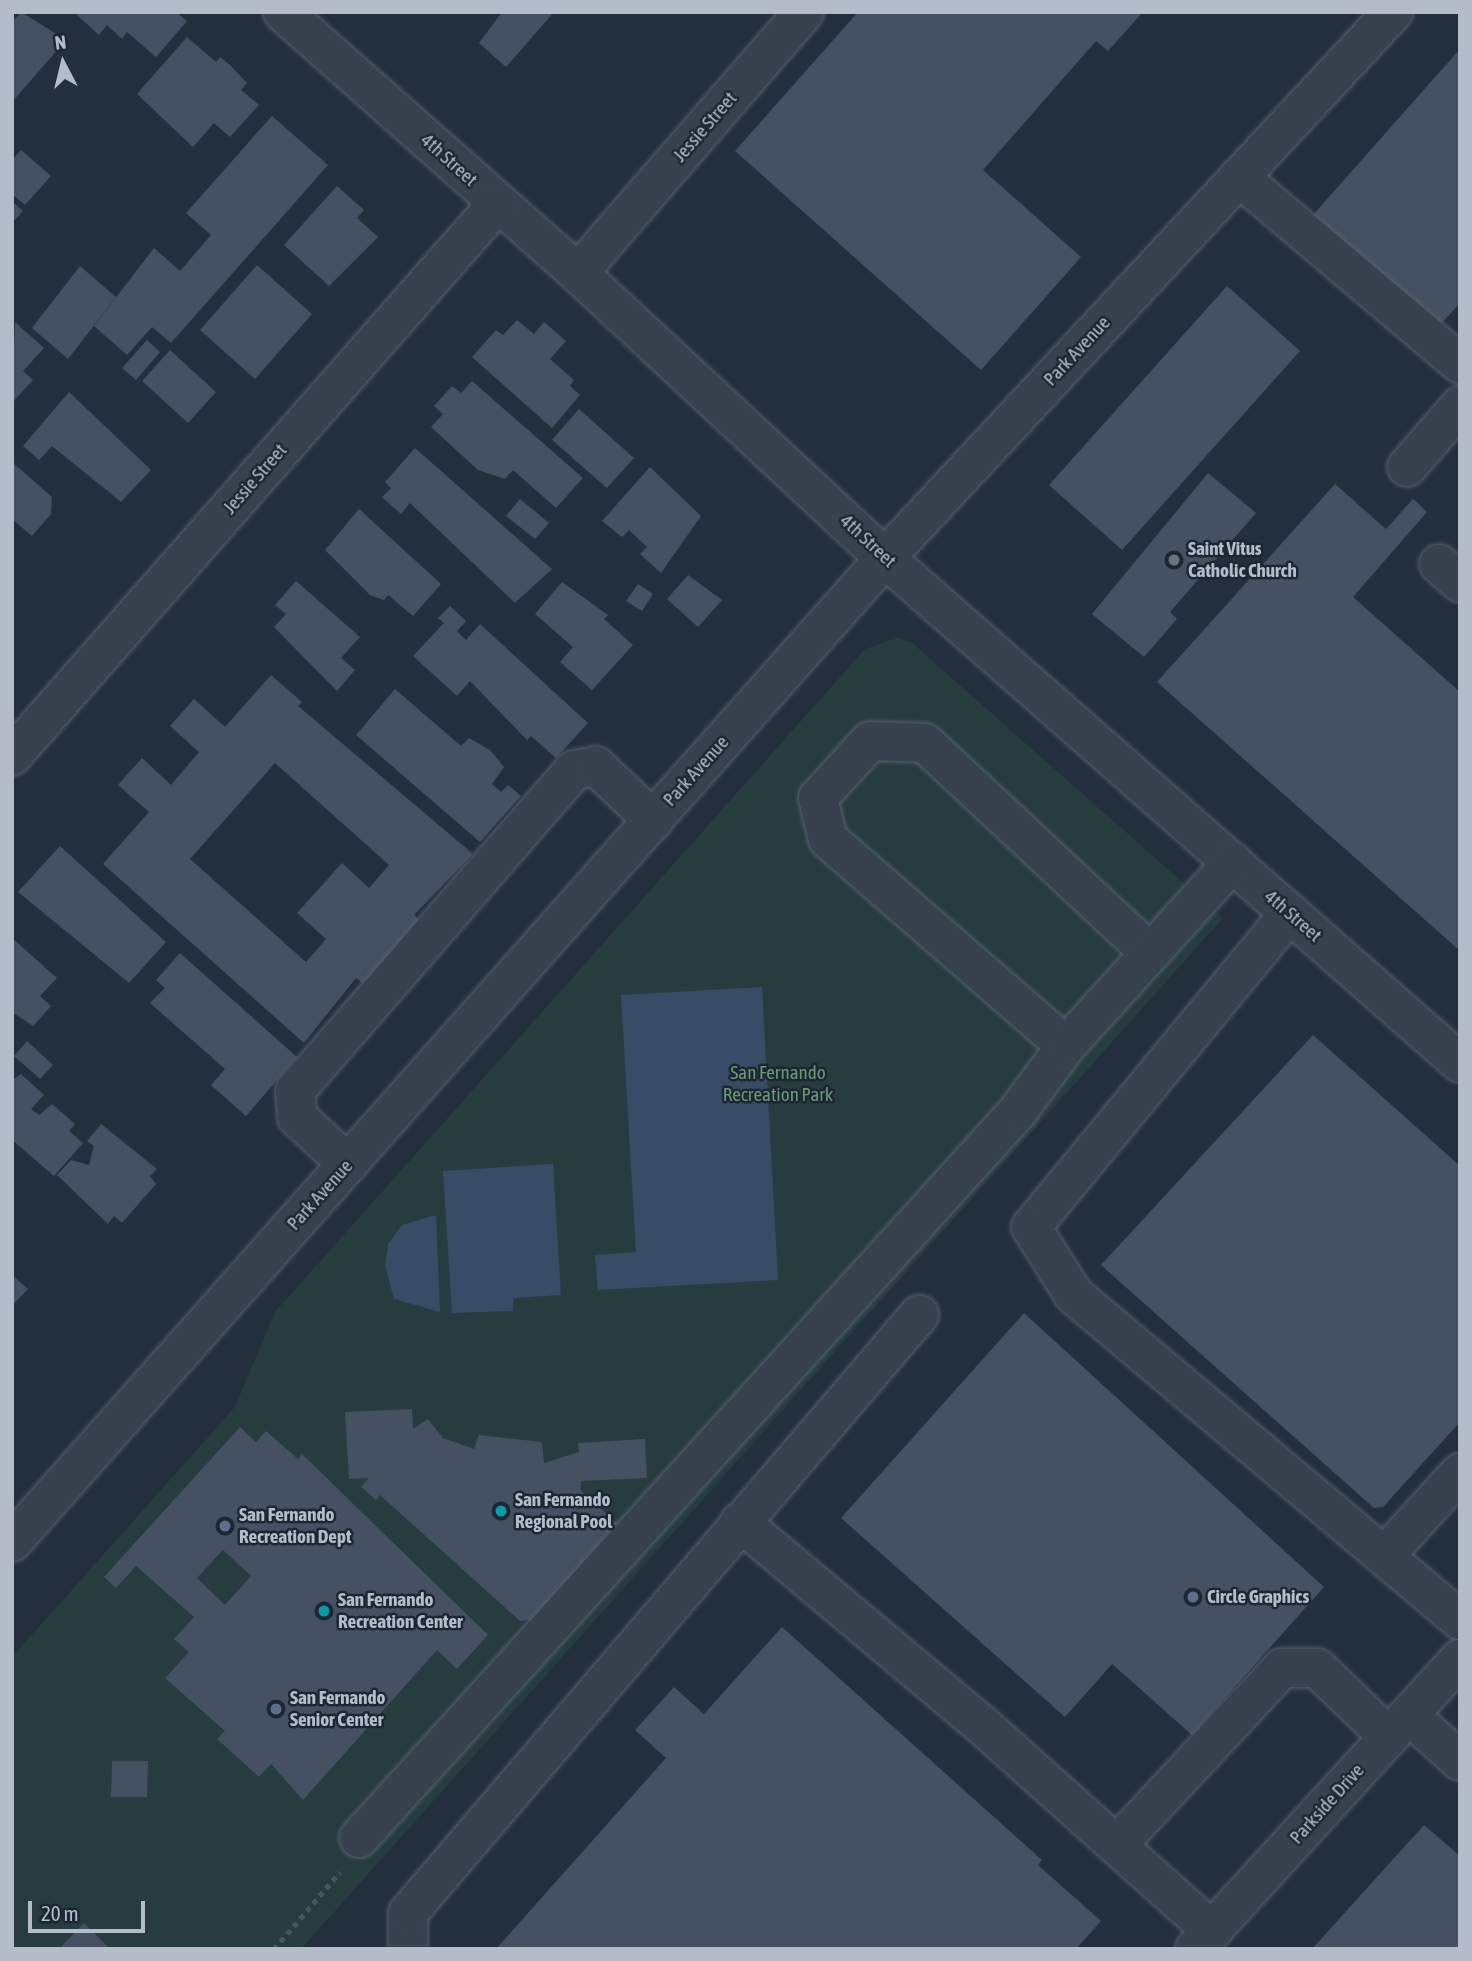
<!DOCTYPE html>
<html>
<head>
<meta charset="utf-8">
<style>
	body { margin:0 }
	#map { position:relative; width:1472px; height:1961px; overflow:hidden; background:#242f3e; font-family:"Asap Condensed",sans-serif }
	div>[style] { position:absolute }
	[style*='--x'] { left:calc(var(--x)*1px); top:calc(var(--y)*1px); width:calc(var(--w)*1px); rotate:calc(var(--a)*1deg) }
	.green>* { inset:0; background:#263c3f }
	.water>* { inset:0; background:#394c67 }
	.building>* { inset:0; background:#455162 }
	.path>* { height:4.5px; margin-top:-2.25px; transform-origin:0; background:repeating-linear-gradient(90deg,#44595c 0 5px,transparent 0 10px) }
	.roads { filter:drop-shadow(0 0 2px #565f6c) drop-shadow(0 0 2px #565f6c) }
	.minor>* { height:38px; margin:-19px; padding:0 19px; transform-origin:19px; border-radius:19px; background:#38414e }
	.dots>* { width:19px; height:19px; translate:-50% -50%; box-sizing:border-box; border:4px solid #1d2633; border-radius:50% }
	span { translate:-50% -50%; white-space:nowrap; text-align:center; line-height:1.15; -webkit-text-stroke:5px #1d2633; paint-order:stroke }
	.street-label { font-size:19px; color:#b4bcc9 }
	.poi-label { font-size:19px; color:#b4bcc9; font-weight:700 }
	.left { translate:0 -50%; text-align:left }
	.park-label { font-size:19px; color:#6b9a76 }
	.frame { position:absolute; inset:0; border:14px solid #b4bcc9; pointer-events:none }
	.north { position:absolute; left:28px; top:28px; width:70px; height:70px; -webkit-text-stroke:5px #1d2633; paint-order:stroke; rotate:353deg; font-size:19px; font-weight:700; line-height:28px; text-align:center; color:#b4bcc9 }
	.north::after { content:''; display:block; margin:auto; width:24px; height:32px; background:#b4bcc9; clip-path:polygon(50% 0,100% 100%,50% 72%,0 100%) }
	.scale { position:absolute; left:28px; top:1901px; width:117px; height:32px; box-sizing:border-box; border:4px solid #b4bcc9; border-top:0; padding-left:9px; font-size:21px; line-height:24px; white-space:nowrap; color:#b4bcc9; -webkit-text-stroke:5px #1d2633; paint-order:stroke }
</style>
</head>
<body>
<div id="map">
	<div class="green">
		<i style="clip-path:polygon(897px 638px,911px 642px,1223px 918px,301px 1949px,12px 1949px,12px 1657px,235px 1407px,275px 1312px,865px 649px)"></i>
	</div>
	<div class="water">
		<i style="clip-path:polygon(762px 987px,778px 1280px,598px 1290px,595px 1255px,636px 1252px,621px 995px)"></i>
		<i style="clip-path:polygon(553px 1164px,561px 1295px,513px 1298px,513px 1311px,452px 1313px,443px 1171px)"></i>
		<i style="clip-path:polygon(436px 1215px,440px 1312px,394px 1299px,385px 1265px,388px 1244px,402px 1225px)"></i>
	</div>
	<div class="building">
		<i style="clip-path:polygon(21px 12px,66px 40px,12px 102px,12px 22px)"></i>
		<i style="clip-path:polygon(74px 12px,176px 12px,187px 21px,156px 57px,127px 32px,122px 39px,107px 25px,99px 35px)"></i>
		<i style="clip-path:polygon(502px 12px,554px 12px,506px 67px,479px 43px)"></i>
		<i style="clip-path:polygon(858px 12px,1143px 12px,1108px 51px,1096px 41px,983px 170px,1081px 257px,981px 370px,735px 151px)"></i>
		<i style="clip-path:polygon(187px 37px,216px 62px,220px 57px,229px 64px,247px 83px,241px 90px,259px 105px,230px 137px,214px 123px,193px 147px,137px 94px)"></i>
		<i style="clip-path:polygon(1460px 49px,1460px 303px,1439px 326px,1313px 215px)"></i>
		<i style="clip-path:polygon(272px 116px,328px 165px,171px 343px,152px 327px,127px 355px,94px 326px,154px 248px,180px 271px,211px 235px,186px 213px)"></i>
		<i style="clip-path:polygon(21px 150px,51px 176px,25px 205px,12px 194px,12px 160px)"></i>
		<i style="clip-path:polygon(337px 186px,364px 210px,357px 218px,378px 237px,329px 286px,284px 245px)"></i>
		<i style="clip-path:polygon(12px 201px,23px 211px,12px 223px)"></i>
		<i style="clip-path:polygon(257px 265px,312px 314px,255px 379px,200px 330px)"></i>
		<i style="clip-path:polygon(80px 266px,116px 297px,68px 359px,32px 328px)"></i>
		<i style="clip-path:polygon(1227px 286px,1300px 351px,1122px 550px,1049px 485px)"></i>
		<i style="clip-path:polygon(517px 320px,534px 334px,544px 322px,566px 341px,550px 359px,574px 380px,570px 386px,580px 395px,552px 428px,472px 357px,496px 330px,503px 335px)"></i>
		<i style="clip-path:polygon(15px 322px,44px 348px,23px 371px,33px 380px,12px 403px)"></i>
		<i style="clip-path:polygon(147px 340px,160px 352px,136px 380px,122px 368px)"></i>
		<i style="clip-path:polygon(170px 350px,216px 392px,188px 423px,142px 381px)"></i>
		<i style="clip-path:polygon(472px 381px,583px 478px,556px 508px,513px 470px,505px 479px,478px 470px,431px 427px,443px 414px,434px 406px,452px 386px,461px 393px)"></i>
		<i style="clip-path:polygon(69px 392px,151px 470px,121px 502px,52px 446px,39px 460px,23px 446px)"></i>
		<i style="clip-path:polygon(579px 409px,634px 458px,607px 488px,552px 440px)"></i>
		<i style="clip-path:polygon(415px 448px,552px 569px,515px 603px,410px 503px,401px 514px,382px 497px,391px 488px,385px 482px)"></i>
		<i style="clip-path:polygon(12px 462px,52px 497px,51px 514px,32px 536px,12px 519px)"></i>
		<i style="clip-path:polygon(650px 467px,701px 516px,661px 573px,640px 554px,647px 547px,629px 530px,622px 537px,602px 521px)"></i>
		<i style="clip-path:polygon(1208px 473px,1256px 513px,1170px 612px,1177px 619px,1144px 657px,1092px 614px)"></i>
		<i style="clip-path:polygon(1335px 484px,1386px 529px,1413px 499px,1427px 512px,1353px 597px,1460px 692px,1460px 951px,1157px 682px)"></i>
		<i style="clip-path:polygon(520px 499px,549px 523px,535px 539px,506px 516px)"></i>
		<i style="clip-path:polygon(359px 509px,441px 584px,413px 616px,388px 595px,384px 600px,370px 595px,325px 550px)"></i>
		<i style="clip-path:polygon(688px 575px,722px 600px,698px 627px,667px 599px)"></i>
		<i style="clip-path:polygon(296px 581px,360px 637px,341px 658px,355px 670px,337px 691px,274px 627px,286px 614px,275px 605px)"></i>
		<i style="clip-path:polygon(562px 582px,608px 615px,604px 619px,633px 645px,592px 690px,560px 662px,573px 647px,535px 614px)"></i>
		<i style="clip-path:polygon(638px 584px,653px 594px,642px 611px,626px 601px)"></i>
		<i style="clip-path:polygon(450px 606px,466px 621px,457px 631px,466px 640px,480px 624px,588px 723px,556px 758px,531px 736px,527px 740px,470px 681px,457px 696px,413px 656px,444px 623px,438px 618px)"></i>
		<i style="clip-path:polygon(evenodd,271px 675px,302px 702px,298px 706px,473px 854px,414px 915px,425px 925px,368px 988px,356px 978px,304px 1043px,103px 864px,149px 812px,118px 785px,142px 758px,171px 785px,199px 752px,170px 726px,194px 699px,225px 727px,271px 675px,275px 763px,389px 865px,369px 888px,342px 863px,297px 913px,326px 939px,306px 962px,190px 859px,275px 763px)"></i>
		<i style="clip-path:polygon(395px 689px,461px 746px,469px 738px,490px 750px,504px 767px,492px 784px,501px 792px,508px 785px,521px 796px,480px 842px,356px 735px)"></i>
		<i style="clip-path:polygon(60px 846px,166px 942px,129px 983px,18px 892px)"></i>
		<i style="clip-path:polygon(12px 938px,57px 978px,40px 996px,51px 1006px,33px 1026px,12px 1012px)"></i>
		<i style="clip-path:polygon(180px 953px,297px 1057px,246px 1116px,211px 1085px,225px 1069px,150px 1003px,165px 988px,156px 980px)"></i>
		<i style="clip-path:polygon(1313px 1035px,1460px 1166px,1460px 1422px,1383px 1507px,1374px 1508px,1101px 1265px)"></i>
		<i style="clip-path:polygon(27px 1041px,53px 1065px,40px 1079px,14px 1056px)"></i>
		<i style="clip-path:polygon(21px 1074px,44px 1095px,31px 1109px,39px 1115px,52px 1104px,75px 1124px,69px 1131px,83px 1143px,54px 1176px,12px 1140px,12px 1080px)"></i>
		<i style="clip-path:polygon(101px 1124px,157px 1169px,150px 1176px,156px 1184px,122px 1223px,114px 1216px,108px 1224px,57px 1175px,71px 1160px,89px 1165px,94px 1146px,87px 1141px)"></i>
		<i style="clip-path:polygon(12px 1275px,28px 1289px,12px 1306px)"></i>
		<i style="clip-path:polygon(1024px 1313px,1324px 1587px,1192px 1735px,1112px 1664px,1065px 1717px,841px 1518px)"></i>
		<i style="clip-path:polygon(412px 1409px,413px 1429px,428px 1419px,443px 1438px,474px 1449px,479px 1435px,542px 1442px,544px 1463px,579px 1452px,578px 1443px,645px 1439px,647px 1478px,581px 1481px,581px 1491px,617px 1523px,533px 1619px,520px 1621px,380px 1495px,376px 1500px,361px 1487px,369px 1478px,349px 1479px,345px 1412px)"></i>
		<i style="clip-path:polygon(evenodd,240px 1427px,256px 1442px,266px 1431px,298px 1459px,302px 1454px,488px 1635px,457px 1669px,437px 1650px,303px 1800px,271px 1764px,259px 1777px,217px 1739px,225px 1731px,165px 1678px,189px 1652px,174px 1639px,194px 1617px,136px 1566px,116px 1588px,104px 1577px,240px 1427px,223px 1550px,251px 1576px,225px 1605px,197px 1578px,223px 1550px)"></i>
		<i style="clip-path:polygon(782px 1627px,1042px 1860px,1038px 1865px,1101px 1921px,1076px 1949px,496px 1949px,666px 1758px,635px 1730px,674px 1687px,704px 1714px)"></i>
		<i style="clip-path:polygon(112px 1761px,148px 1761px,147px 1797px,111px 1797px)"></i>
		<i style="clip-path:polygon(1424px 1825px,1460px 1856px,1460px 1949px,1312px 1949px)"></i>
		<i style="clip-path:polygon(84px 1923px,110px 1949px,59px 1949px)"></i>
	</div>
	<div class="path">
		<i style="--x:274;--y:1949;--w:101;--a:-49.4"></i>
	</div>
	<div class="roads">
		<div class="minor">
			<i style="--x:283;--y:12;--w:394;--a:41.5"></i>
			<i style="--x:578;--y:273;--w:419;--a:42.9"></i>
			<i style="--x:885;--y:558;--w:765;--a:41.29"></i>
			<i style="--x:1239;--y:177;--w:289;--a:40.2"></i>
			<i style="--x:578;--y:273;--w:345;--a:-49.1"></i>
			<i style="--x:1407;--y:467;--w:81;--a:-49"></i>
			<i style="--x:1439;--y:564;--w:28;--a:41"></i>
			<i style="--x:12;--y:756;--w:736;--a:-48.69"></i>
			<i style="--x:1290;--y:913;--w:407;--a:129.5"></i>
			<i style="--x:1031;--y:1227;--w:80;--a:57.7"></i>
			<i style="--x:1074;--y:1295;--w:505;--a:40.1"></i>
			<i style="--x:1066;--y:1046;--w:315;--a:-139"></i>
			<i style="--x:828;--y:839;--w:42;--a:-103.7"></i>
			<i style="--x:818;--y:798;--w:77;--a:-47.6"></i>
			<i style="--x:870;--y:741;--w:55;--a:2.1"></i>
			<i style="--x:925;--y:743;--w:308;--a:43"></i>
			<i style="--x:348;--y:1164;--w:69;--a:-137.3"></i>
			<i style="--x:297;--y:1117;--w:26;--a:-94"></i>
			<i style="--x:295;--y:1091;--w:425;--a:-49"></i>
			<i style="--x:574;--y:770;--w:22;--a:-10"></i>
			<i style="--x:596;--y:766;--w:79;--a:43.5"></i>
			<i style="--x:740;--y:1522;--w:316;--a:40"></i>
			<i style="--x:982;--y:1725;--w:309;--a:41.8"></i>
			<i style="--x:12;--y:1542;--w:1315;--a:-48.42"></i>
			<i style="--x:885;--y:558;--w:746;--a:-47.06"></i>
			<i style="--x:1384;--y:1556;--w:113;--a:-47.5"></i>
			<i style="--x:1409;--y:1715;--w:69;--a:42"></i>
			<i style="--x:359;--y:1838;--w:981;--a:-47.81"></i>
			<i style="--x:1018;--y:1111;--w:81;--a:-53.6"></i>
			<i style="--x:1066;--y:1046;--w:248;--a:-47.8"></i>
			<i style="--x:1117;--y:1845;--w:242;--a:-47"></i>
			<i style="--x:1282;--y:1668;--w:35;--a:0"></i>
			<i style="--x:1317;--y:1668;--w:100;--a:43.8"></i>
			<i style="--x:408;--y:1949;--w:36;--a:-90"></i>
			<i style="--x:408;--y:1913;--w:787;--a:-49.49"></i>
			<i style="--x:1195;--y:1949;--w:393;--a:-47.6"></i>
		</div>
	</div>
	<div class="dots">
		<i style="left:1174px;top:560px;background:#6b7280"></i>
		<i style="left:501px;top:1511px;background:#0f9aa8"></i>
		<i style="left:225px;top:1526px;background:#5c6f8a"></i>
		<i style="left:1193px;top:1597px;background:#5c6f8a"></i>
		<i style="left:324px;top:1611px;background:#0f9aa8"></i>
		<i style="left:276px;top:1709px;background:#5c6f8a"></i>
	</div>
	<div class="street-label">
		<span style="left:705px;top:127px;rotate:-49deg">Jessie Street</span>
		<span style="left:449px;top:160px;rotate:42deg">4th Street</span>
		<span style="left:1077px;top:351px;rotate:-47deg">Park Avenue</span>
		<span style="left:255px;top:479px;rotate:-49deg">Jessie Street</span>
		<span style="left:868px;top:541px;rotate:43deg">4th Street</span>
		<span style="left:696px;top:771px;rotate:-48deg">Park Avenue</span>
		<span style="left:1293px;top:916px;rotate:41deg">4th Street</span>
		<span style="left:320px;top:1195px;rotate:-48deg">Park Avenue</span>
		<span style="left:1327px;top:1804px;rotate:-48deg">Parkside Drive</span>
	</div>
	<div class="poi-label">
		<span class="left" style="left:1188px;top:560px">Saint Vitus<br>Catholic Church</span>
		<span class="left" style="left:515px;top:1511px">San Fernando<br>Regional Pool</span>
		<span class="left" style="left:239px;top:1526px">San Fernando<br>Recreation Dept</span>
		<span class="left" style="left:1207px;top:1597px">Circle Graphics</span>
		<span class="left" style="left:338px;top:1611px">San Fernando<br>Recreation Center</span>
		<span class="left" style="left:290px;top:1709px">San Fernando<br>Senior Center</span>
	</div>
	<div class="park-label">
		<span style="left:778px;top:1084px">San Fernando<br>Recreation Park</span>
	</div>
	<div class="frame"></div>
	<div class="north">N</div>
	<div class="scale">20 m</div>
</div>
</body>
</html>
